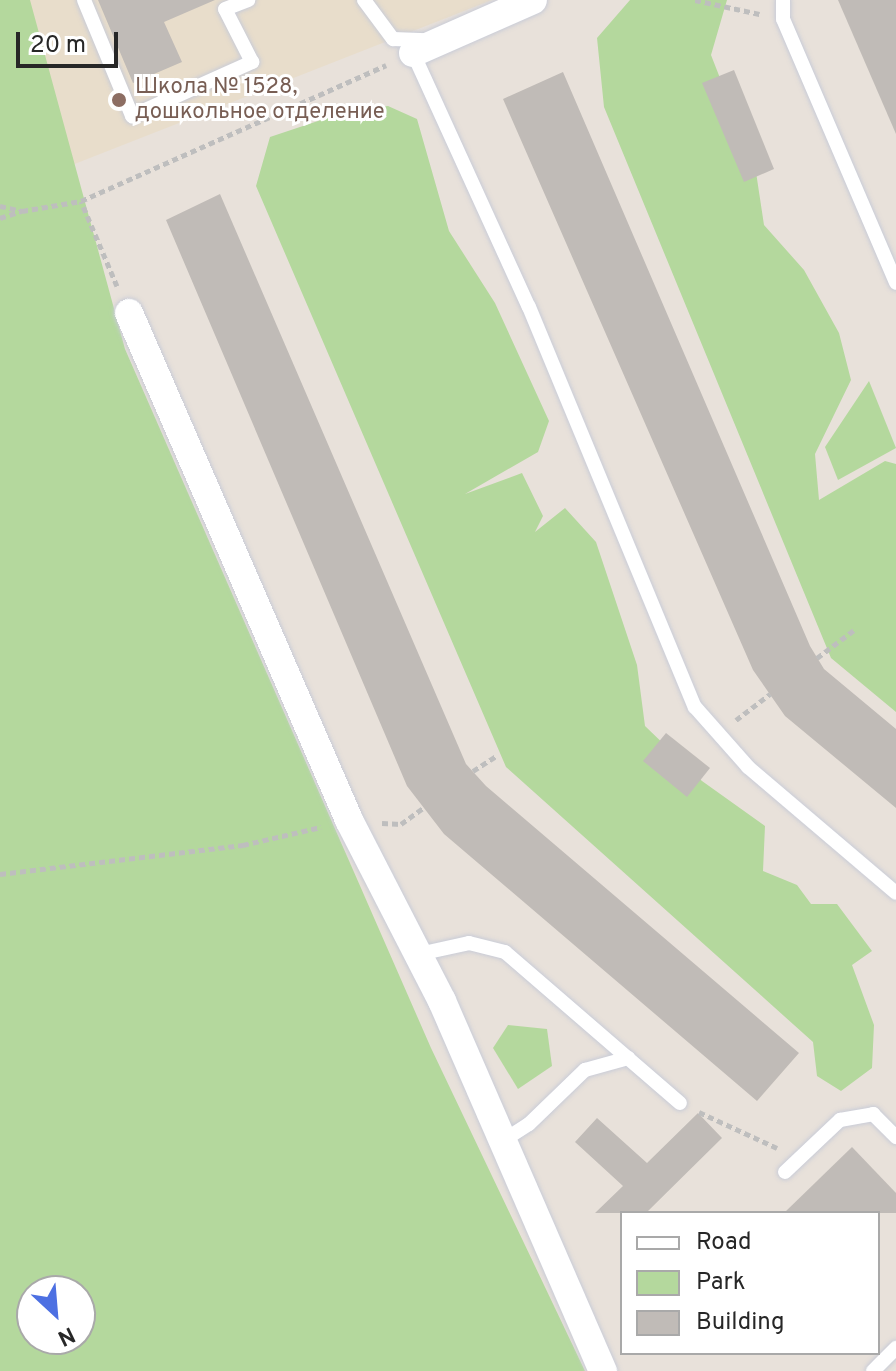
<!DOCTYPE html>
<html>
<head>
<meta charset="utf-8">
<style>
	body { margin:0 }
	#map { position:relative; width:896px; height:1371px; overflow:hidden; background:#e8e1da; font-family:Overpass,sans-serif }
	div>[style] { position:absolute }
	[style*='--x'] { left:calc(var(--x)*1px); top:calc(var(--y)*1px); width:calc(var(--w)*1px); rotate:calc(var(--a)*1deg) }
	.education>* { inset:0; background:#e8ddcb }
	.green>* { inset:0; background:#b4d89d }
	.building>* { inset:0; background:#c0bbb7 }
	.path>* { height:5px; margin-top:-2.5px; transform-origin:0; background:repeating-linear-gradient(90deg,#bebebe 0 6px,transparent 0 10px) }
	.roads { filter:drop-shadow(0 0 2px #c9ccd7) drop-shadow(0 0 2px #c9ccd7) }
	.lane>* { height:14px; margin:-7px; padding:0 7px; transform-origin:7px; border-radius:7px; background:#fff }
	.street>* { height:28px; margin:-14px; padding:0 14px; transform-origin:14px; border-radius:14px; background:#fff }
	.dots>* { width:22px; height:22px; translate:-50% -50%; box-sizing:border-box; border:4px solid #fff; border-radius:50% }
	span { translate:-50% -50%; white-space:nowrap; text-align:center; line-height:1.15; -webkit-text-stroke:6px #fff; paint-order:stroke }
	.education-label { font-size:22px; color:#785e54 }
	.left { translate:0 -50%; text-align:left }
	.legend { position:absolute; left:620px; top:1211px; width:260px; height:144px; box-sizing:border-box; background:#fff; border:2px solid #a9a9a9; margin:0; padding:10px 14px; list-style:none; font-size:24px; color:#272727 }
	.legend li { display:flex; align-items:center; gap:16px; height:40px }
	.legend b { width:40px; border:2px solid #a9a9a9 }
	.north { position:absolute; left:16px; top:1275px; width:80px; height:80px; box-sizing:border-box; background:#fff; border:2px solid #a9a9a9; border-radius:50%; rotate:154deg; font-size:22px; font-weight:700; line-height:32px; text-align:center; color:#272727 }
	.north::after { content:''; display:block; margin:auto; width:28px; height:36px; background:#4d70e2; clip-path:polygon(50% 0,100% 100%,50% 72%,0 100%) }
	.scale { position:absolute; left:16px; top:32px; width:102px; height:36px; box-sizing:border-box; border:4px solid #272727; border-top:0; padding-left:10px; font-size:24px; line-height:28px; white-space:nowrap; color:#272727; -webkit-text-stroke:6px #fff; paint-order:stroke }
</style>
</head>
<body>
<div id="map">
	<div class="education">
		<i style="clip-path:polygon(0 0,492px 0,16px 187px)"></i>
	</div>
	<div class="green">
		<i style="clip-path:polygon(evenodd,0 0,30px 0,125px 349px,431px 1048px,585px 1371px,0 1371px,0 0,32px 1291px,80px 1291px,80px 1339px,32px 1339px,32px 1291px)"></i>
		<i style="clip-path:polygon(630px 0,727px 0,711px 55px,727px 96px,749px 126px,764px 225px,804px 270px,839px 333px,851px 380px,815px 454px,819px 500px,885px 461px,896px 464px,896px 712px,831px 658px,604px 107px,597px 38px)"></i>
		<i style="clip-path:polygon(388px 106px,417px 119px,449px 231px,495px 303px,549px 421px,538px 452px,465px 494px,522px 473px,543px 516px,535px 532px,565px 508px,596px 542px,637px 665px,645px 726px,702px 781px,765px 826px,763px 871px,797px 885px,811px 904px,837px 904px,872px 951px,852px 965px,874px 1025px,872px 1068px,841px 1091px,817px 1076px,813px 1042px,506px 767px,256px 186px,270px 137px,348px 111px)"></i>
		<i style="clip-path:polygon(869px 381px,896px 448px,838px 480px,825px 447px)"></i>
		<i style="clip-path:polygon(508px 1025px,547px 1029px,552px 1066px,518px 1089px,493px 1048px)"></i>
	</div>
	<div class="building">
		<i style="clip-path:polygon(98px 0,215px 0,164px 22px,182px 62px,133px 83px)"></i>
		<i style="clip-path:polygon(838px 0,896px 0,896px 134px)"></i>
		<i style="clip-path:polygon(734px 70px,774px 169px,744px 182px,702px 83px)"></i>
		<i style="clip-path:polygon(563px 72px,810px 646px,824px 669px,896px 729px,896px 808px,785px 716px,753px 670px,503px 99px)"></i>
		<i style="clip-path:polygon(220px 194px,466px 764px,486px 786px,799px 1053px,757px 1101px,444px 834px,407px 786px,166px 220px)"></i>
		<i style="clip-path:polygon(666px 733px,710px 768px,687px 797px,643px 761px)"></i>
		<i style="clip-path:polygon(698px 1113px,722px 1138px,646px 1213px,595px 1213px,623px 1186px,575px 1142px,597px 1118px,647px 1163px)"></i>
		<i style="clip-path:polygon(852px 1147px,896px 1193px,896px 1213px,784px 1213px)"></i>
	</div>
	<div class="path">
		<i style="--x:695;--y:0;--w:66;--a:12.3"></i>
		<i style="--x:0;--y:206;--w:23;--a:13"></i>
		<i style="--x:22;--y:211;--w:60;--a:-9.6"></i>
		<i style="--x:0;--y:218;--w:22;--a:-18"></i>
		<i style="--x:117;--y:286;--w:92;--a:-113"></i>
		<i style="--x:81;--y:201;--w:334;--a:-24"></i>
		<i style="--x:817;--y:658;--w:46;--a:-37.1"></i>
		<i style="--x:736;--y:720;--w:43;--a:-37.4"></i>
		<i style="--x:473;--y:771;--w:27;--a:-33"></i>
		<i style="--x:382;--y:823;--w:19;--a:3"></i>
		<i style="--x:401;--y:824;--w:29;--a:-36"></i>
		<i style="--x:0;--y:874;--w:245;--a:-6.8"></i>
		<i style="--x:243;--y:845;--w:80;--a:-13"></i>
		<i style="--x:699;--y:1112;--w:86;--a:24.8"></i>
	</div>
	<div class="roads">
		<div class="lane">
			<i style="--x:84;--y:0;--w:126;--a:67.5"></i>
			<i style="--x:132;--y:116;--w:132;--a:-24.2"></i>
			<i style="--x:252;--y:62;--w:59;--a:-117"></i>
			<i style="--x:225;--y:9;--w:25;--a:-21"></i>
			<i style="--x:364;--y:0;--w:49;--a:53.4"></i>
			<i style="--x:393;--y:39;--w:33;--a:2"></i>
			<i style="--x:783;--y:0;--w:19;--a:90"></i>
			<i style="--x:783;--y:19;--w:287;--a:66.8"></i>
			<i style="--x:413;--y:53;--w:279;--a:65.5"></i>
			<i style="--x:529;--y:307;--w:433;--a:67.5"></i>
			<i style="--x:695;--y:707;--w:80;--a:48.5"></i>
			<i style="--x:748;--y:767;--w:194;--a:40.4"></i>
			<i style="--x:419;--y:954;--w:51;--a:-12.4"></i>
			<i style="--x:469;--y:943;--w:37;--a:14"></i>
			<i style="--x:505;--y:952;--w:231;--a:40.8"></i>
			<i style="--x:501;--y:1142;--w:33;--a:-33"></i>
			<i style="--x:529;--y:1124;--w:78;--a:-44"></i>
			<i style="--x:585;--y:1070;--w:45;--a:-15.6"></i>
			<i style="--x:785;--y:1172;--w:76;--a:-43.4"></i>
			<i style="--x:840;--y:1120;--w:34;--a:-10"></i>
			<i style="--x:873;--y:1114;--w:33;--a:45"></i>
			<i style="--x:873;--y:1371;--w:33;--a:-45"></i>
		</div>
		<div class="street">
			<i style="--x:413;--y:53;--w:131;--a:-23.8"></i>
			<i style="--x:129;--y:313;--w:553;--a:66.54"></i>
			<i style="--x:349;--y:820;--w:203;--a:62.8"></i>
			<i style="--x:442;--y:1001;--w:404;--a:66.5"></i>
		</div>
	</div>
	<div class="dots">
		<i style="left:119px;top:100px;background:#8d6e63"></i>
	</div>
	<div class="education-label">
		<span class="left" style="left:135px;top:100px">Школа № 1528,<br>дошкольное отделение</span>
	</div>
	<ul class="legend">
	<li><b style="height:10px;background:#fff"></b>Road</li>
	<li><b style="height:22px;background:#b4d89d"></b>Park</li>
	<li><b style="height:22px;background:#c0bbb7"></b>Building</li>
	</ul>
	<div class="north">N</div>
	<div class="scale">20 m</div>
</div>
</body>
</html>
